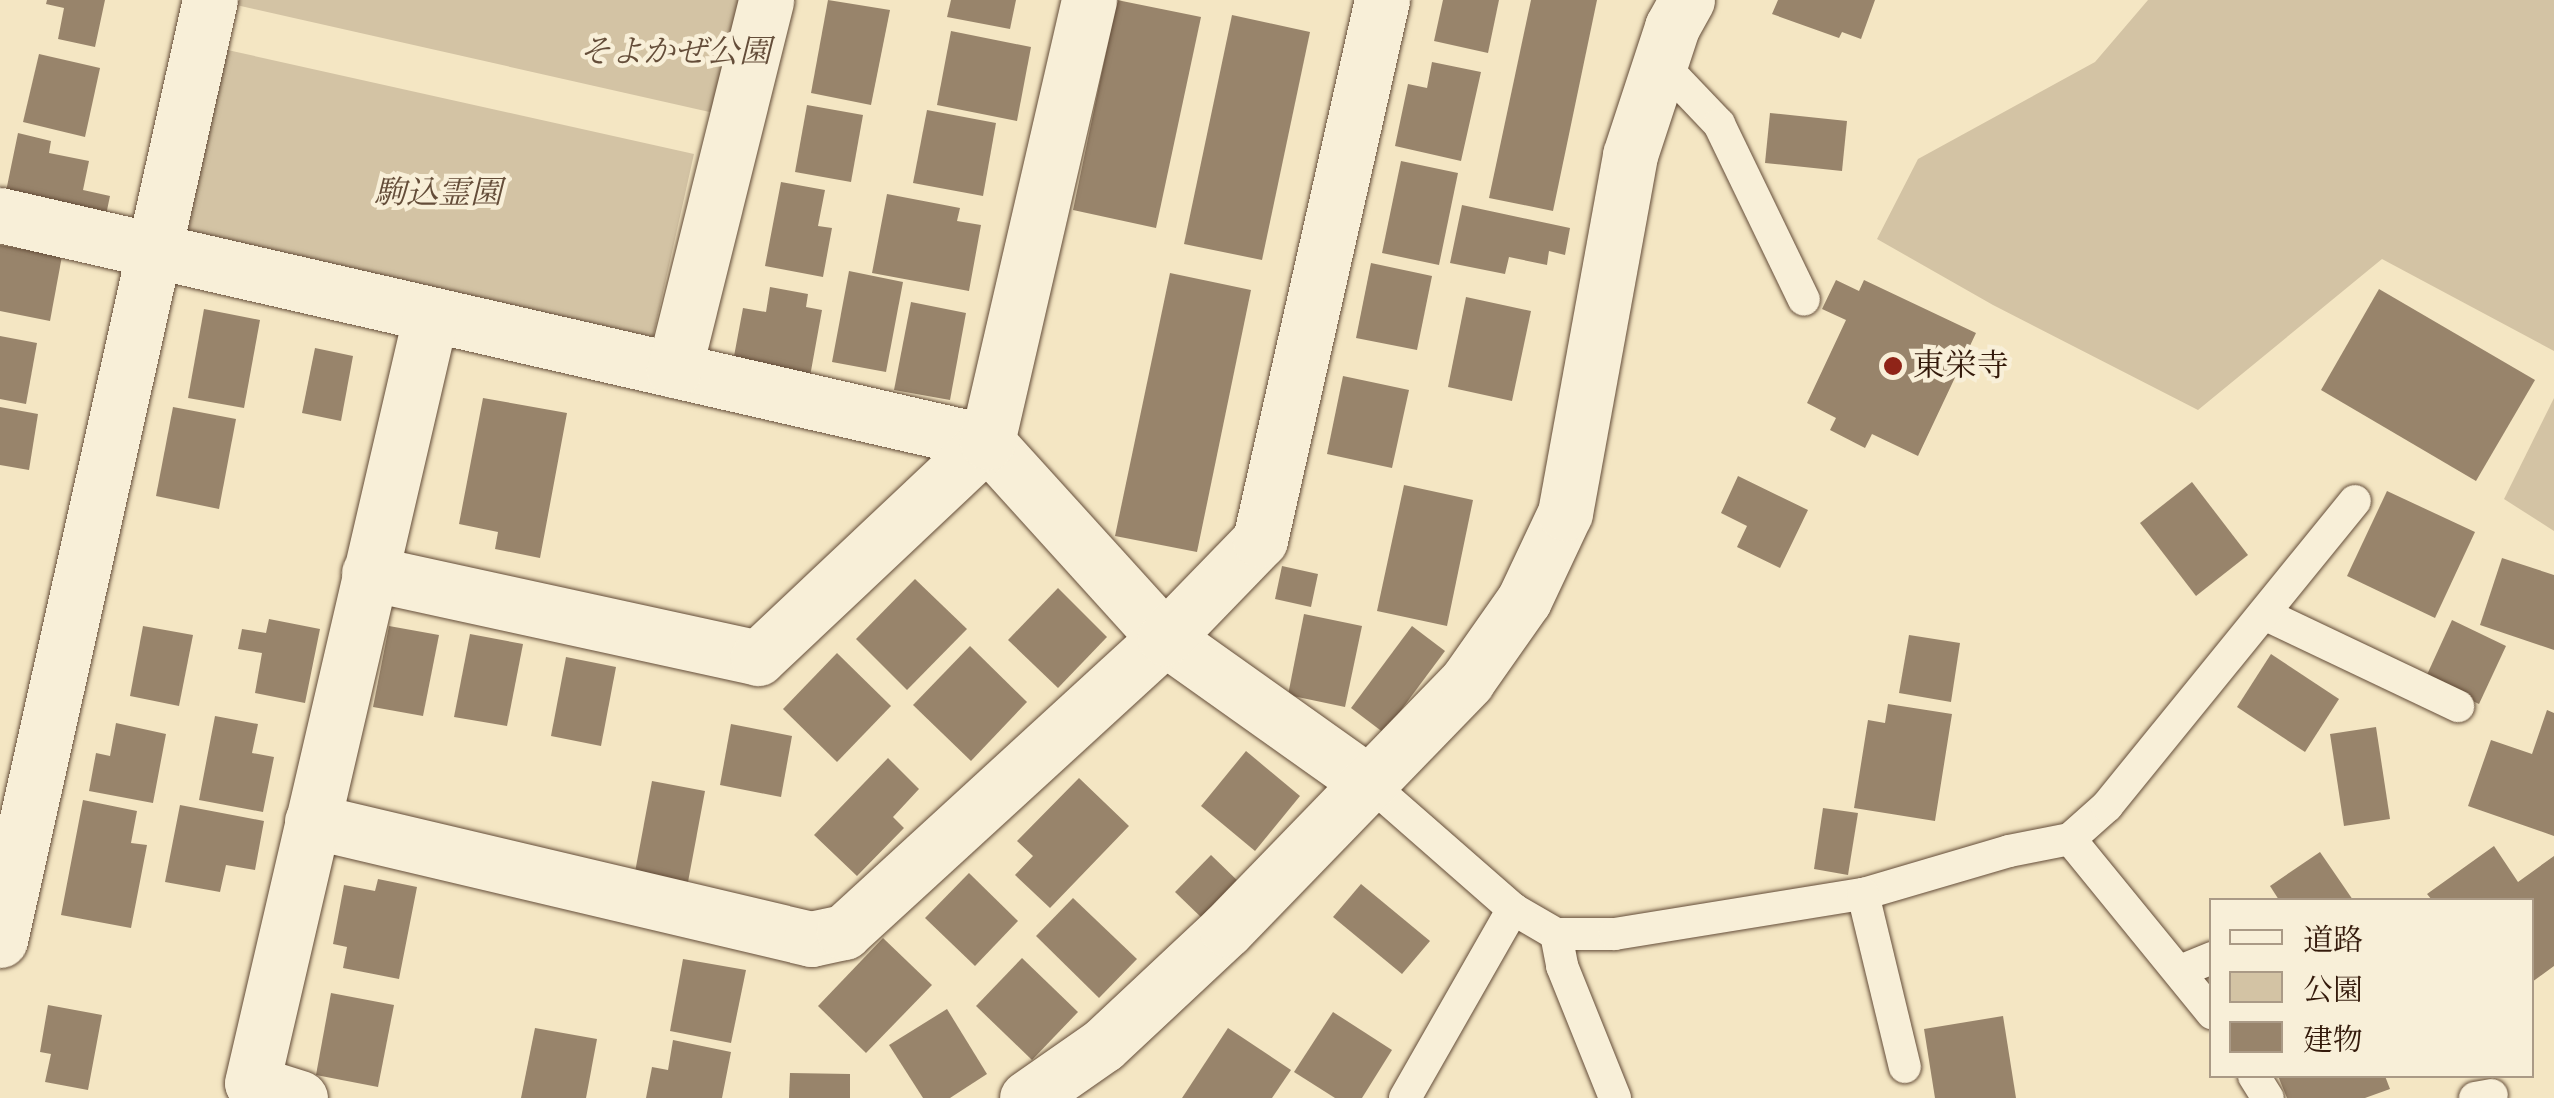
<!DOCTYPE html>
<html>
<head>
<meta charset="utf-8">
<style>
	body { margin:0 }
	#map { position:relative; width:2554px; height:1098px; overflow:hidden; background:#f4e6c3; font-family:"IM FELL French Canon","Noto Serif JP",serif }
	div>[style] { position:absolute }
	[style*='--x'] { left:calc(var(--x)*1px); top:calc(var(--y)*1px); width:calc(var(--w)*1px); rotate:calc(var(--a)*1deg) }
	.green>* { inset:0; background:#d3c3a4 }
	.building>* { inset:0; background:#98846b }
	.roads { filter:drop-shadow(0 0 2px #644d39) drop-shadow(0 0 2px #644d39) }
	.lane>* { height:32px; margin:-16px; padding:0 16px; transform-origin:16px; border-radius:16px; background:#f8efd8 }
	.street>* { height:55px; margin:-27.5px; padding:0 27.5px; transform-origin:27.5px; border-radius:27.5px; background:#f8efd8 }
	.dots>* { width:28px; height:28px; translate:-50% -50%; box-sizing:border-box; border:5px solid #f8efd8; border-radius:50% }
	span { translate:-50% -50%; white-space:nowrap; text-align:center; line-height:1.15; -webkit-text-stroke:9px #f8efd8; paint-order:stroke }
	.park-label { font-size:32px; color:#644d39; font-style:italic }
	.poi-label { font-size:32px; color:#341a0b }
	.left { translate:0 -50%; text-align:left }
	.legend { position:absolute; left:2209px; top:898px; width:325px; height:180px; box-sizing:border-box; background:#f8efd8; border:2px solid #aa9a86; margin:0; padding:12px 18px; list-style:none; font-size:30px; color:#341a0b }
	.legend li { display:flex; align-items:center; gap:20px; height:50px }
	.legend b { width:50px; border:2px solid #aa9a86 }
</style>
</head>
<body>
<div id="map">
	<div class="green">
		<i style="clip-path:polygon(233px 0,740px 0,714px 113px,232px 4px)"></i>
		<i style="clip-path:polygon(2148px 0,2554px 0,2554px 351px,2382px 259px,2198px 410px,1993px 305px,1877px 239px,1918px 159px,2095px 62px)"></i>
		<i style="clip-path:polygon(223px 49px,694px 154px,653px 337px,183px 232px)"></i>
		<i style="clip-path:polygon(2554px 398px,2554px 531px,2504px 499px)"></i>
	</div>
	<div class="building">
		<i style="clip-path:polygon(47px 0,105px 0,95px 47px,58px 39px,64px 8px,46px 4px)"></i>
		<i style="clip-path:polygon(828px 0,890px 10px,871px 105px,811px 93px)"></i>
		<i style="clip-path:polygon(951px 0,1016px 0,1010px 29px,947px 17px)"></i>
		<i style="clip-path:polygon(1117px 0,1201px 17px,1156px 228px,1073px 210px)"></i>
		<i style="clip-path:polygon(1443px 0,1499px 0,1488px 53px,1434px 41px)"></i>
		<i style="clip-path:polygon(1531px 0,1597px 0,1553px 211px,1489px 198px)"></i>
		<i style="clip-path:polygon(1778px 0,1875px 0,1861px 39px,1842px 32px,1839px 38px,1772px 14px)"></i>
		<i style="clip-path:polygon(1232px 15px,1310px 32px,1262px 260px,1184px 244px)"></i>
		<i style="clip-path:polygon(951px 31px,1031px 47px,1017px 121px,937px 105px)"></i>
		<i style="clip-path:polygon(39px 54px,100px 68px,85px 137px,23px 122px)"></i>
		<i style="clip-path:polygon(1432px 62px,1481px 72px,1461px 161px,1395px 146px,1408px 84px,1427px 88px)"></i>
		<i style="clip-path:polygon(807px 105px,863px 115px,851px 182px,795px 172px)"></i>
		<i style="clip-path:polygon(927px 110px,996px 123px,983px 196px,913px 183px)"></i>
		<i style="clip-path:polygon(1770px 113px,1847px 121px,1842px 171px,1765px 163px)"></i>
		<i style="clip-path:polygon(18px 133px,51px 141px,49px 153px,89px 161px,83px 190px,110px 196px,102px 234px,4px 201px)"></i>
		<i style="clip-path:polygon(1401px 161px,1458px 173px,1439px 265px,1382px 253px)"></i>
		<i style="clip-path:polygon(781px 182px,825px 190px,818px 226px,832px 228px,823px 277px,765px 266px)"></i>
		<i style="clip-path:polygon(887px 194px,960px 208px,957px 221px,981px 225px,969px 291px,872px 273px)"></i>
		<i style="clip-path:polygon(1462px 205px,1570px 228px,1565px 255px,1549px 251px,1547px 265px,1509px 257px,1505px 274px,1450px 263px)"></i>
		<i style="clip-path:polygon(0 245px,62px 256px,50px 321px,0 311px)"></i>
		<i style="clip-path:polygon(1371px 263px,1432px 276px,1417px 350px,1356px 338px)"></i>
		<i style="clip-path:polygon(849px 271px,903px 282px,886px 372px,832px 362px)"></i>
		<i style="clip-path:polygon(1170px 273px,1251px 290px,1197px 552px,1115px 536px)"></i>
		<i style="clip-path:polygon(1836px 280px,1859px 291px,1864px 280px,1976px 333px,1918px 456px,1872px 434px,1865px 448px,1830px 430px,1836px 418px,1807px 403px,1846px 320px,1822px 309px)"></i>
		<i style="clip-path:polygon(770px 287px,808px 294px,806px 307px,822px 310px,809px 382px,732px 367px,743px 308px,766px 312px)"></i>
		<i style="clip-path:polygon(2379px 289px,2535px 380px,2476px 481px,2321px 390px)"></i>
		<i style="clip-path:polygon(1466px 297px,1531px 311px,1512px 401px,1448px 387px)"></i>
		<i style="clip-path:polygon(911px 302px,966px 313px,950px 400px,894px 390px)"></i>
		<i style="clip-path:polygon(204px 309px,260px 320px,244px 408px,188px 398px)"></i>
		<i style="clip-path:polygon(0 336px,37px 343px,26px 404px,0 399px)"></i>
		<i style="clip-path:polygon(315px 348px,353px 356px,341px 421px,302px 413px)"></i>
		<i style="clip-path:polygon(1343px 376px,1409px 390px,1392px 468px,1327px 454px)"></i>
		<i style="clip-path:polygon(483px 398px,567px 413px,540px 558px,495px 549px,498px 532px,459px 524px)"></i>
		<i style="clip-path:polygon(0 407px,38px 414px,29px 470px,0 465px)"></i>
		<i style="clip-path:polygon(173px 407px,236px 419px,219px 509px,156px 496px)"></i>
		<i style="clip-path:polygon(1738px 476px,1808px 510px,1780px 568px,1737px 547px,1747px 526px,1721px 513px)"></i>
		<i style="clip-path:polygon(2192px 482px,2248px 555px,2196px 596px,2140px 523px)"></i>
		<i style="clip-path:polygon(1404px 485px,1473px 500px,1447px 626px,1377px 611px)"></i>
		<i style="clip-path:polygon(2387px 491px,2475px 532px,2435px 618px,2347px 576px)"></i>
		<i style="clip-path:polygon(2502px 558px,2554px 575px,2554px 650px,2480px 625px)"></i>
		<i style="clip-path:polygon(1282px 566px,1318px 574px,1311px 607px,1275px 599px)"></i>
		<i style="clip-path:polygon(915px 579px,967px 629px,907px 690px,856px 639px)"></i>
		<i style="clip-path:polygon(1058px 588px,1107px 637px,1058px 688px,1008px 640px)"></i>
		<i style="clip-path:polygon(1304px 614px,1362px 626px,1345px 707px,1288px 695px)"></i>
		<i style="clip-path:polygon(269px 619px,320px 629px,305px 703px,255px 693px,262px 653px,238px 649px,242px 629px,266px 633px)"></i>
		<i style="clip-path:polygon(2452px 620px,2506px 646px,2479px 704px,2425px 679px)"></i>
		<i style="clip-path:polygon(143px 626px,193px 635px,179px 706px,130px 696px)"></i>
		<i style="clip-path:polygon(389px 626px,439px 635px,423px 716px,373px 707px)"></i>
		<i style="clip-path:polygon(1412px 626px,1445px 651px,1384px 733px,1351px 708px)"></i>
		<i style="clip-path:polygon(470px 634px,523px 644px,507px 726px,454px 717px)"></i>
		<i style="clip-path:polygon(1909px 635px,1960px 643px,1951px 702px,1899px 693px)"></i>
		<i style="clip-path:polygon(970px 646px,1027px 702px,971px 761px,913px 705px)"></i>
		<i style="clip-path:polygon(837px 653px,891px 706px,837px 762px,783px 709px)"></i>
		<i style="clip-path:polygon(2271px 654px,2339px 699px,2305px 752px,2237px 707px)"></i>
		<i style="clip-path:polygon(566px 657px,616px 667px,601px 746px,551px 736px)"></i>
		<i style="clip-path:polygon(1888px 704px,1952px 714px,1935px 821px,1854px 808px,1868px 720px,1885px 723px)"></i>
		<i style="clip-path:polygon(2547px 710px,2554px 713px,2554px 836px,2468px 806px,2491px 740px,2532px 754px)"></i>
		<i style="clip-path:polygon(215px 716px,258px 724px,252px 753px,274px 757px,263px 812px,199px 800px)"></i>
		<i style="clip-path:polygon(116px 723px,166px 734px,153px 803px,89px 791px,96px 753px,110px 756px)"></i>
		<i style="clip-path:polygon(731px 724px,792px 736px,781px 797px,720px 785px)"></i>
		<i style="clip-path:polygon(2376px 727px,2390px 819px,2344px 826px,2330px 734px)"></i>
		<i style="clip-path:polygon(1246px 751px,1300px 796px,1255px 851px,1201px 806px)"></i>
		<i style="clip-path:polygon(888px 758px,919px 789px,893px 817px,904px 828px,857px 876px,814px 835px)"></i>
		<i style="clip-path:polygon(1079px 778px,1129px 826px,1050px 908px,1015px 875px,1033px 856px,1017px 841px)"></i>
		<i style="clip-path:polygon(652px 781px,705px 791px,688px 882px,635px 872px)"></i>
		<i style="clip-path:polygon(83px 800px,137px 811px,131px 843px,147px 845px,131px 928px,61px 915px)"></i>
		<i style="clip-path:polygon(180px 805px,264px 821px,255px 870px,226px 865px,220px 892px,165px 882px)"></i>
		<i style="clip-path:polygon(1823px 808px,1858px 813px,1848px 875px,1814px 869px)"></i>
		<i style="clip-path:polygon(2494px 846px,2518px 882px,2554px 856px,2554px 966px,2532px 982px,2532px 900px,2432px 900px,2427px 894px)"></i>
		<i style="clip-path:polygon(2320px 852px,2353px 900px,2279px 900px,2270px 886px)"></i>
		<i style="clip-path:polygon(1211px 855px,1241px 884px,1205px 921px,1175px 892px)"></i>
		<i style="clip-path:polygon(969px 873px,1018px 921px,975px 966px,925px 918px)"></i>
		<i style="clip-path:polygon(378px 879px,417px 887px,399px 979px,343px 968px,347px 947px,333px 944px,344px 885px,375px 891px)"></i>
		<i style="clip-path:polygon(1361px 884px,1430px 941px,1402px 974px,1333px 917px)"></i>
		<i style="clip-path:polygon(1073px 898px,1137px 959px,1099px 998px,1036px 936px)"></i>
		<i style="clip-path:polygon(883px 938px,932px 985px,866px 1053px,818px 1006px)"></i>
		<i style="clip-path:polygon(1022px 958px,1078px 1012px,1032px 1060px,976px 1006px)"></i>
		<i style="clip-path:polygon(683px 959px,746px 970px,731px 1043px,670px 1031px)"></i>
		<i style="clip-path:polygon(331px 993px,394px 1005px,378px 1087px,316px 1075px)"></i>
		<i style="clip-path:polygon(48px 1005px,102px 1015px,88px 1090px,45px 1082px,51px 1054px,40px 1052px)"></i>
		<i style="clip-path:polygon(947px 1009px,987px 1074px,950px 1098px,923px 1098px,889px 1045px)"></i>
		<i style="clip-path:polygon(1333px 1012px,1392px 1050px,1362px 1098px,1335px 1098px,1294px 1072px)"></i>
		<i style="clip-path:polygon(2003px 1016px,2016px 1098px,1935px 1098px,1924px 1029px)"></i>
		<i style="clip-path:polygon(535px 1028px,597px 1039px,586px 1098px,521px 1098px)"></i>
		<i style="clip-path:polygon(1228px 1028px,1291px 1070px,1272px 1098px,1182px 1098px)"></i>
		<i style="clip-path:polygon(673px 1040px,731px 1052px,722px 1098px,646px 1098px,652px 1067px,668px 1070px)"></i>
		<i style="clip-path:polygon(790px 1073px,850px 1074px,850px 1098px,789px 1098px)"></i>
		<i style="clip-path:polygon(2278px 1076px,2385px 1076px,2390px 1089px,2365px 1098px,2287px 1098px)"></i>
	</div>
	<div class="roads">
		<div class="lane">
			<i style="--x:1660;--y:62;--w:86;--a:46.4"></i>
			<i style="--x:1719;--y:124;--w:195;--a:64.2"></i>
			<i style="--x:2264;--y:614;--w:215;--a:25.4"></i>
			<i style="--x:1368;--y:782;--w:193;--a:41.2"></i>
			<i style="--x:1513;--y:909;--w:50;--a:30.2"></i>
			<i style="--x:1556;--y:934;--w:59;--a:0"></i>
			<i style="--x:1615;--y:934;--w:251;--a:-9.2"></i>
			<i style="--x:1863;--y:894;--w:152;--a:-16.4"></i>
			<i style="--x:2009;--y:851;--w:62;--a:-11.1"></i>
			<i style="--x:2070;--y:839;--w:50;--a:-41.7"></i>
			<i style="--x:2107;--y:806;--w:393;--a:-50.9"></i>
			<i style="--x:2070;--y:839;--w:225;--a:50.8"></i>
			<i style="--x:1863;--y:894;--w:178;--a:76.4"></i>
			<i style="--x:1556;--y:934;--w:33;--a:79"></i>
			<i style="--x:1562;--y:966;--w:142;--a:68.1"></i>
			<i style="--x:2180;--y:971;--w:35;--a:-22"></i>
			<i style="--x:2254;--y:1076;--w:26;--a:58"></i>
			<i style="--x:1405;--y:1098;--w:218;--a:-60.3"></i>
			<i style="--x:2475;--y:1098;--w:17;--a:-10"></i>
		</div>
		<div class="street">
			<i style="--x:0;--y:215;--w:1013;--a:12.95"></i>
			<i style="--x:987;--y:442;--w:265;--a:47.8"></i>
			<i style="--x:1165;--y:638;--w:249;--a:35.4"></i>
			<i style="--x:674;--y:370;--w:381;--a:-76"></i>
			<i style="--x:369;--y:573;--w:398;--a:12.3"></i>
			<i style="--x:758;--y:658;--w:315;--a:-43.3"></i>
			<i style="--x:987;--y:442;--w:454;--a:-77"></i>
			<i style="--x:312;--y:821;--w:513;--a:13.3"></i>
			<i style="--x:811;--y:939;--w:34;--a:-12"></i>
			<i style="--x:844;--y:932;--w:435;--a:-42.5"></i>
			<i style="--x:1165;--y:638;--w:136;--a:-45.9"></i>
			<i style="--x:1260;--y:540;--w:554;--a:-77.27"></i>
			<i style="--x:0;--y:940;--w:963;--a:-77.41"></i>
			<i style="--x:300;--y:1098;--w:50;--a:-162.6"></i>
			<i style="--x:252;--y:1083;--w:785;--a:-76.9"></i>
			<i style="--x:1027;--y:1098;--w:93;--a:-34.9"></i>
			<i style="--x:1103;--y:1045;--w:170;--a:-43.1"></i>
			<i style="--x:1227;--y:929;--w:345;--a:-45.9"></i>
			<i style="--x:1467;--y:681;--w:99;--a:-54.9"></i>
			<i style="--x:1524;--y:600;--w:96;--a:-64.8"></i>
			<i style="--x:1565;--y:513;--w:364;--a:-79.7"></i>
			<i style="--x:1630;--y:155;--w:135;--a:-71.8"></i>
			<i style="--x:1672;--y:27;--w:31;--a:-61"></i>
		</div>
	</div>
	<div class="dots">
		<i style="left:1893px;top:366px;background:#8f2418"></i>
	</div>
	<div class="park-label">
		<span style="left:675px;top:52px">そよかぜ公園</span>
		<span style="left:438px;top:193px">駒込霊園</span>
	</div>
	<div class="poi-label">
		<span class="left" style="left:1913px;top:366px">東栄寺</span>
	</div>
	<ul class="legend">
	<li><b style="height:12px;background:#f8efd8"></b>道路</li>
	<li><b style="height:28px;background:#d3c3a4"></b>公園</li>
	<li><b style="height:28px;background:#98846b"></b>建物</li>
	</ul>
</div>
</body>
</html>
